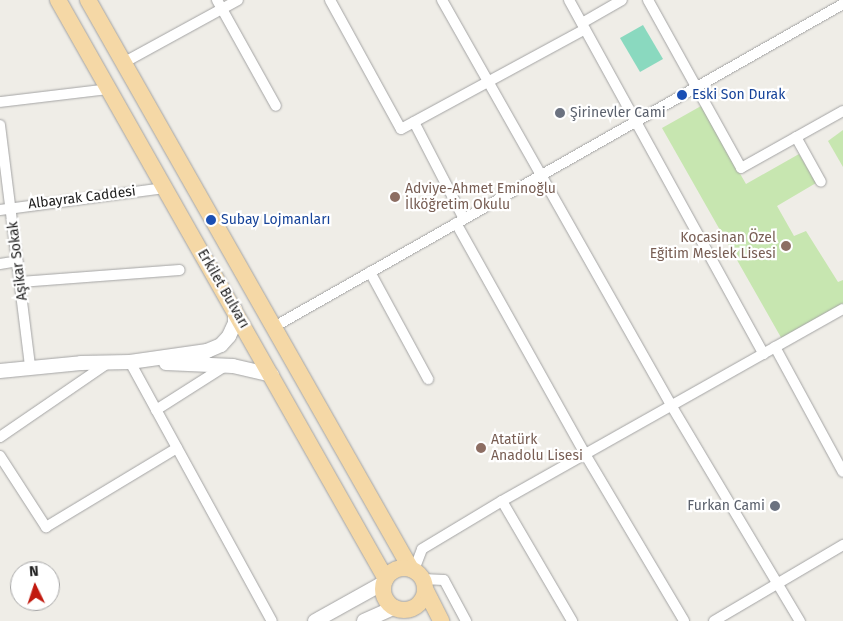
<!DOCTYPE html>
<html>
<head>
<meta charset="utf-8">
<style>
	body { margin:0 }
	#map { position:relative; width:843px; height:621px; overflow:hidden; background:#efede7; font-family:"Fira Sans",sans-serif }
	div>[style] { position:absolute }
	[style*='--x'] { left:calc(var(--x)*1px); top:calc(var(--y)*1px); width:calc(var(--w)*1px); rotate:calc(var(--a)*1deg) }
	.grass>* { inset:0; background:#c7e6b0 }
	.pitch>* { inset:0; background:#8ad9bf }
	.roads { filter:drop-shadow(0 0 1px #a4a4a4) drop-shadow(0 0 1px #a4a4a4) }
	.minor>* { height:10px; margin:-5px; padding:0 5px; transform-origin:5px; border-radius:5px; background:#fff }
	.tertiary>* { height:14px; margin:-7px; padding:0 7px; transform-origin:7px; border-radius:7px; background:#fff }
	.primary>* { height:16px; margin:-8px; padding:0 8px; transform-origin:8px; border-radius:8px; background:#f5d8a6 }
	.primary>.ring { margin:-8px; padding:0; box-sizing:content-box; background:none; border:16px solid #f5d8a6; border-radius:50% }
	.dots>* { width:14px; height:14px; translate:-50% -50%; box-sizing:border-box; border:2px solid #fff; border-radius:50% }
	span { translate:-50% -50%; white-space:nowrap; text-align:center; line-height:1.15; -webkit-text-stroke:4.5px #fff; paint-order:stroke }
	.transit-label { font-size:14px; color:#164399 }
	.left { translate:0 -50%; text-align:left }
	.worship-label { font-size:14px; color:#5b616d }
	.right { translate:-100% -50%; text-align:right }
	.education-label { font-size:14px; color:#785e54 }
	.street-label { font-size:14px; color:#202020 }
	.north { position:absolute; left:10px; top:561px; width:50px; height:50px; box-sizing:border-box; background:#fff; border:1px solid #a6a6a6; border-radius:50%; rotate:356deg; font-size:14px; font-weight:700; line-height:20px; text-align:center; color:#202020 }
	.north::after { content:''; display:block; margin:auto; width:18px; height:22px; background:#c1190e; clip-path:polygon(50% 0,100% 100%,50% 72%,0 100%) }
</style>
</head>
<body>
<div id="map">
	<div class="grass">
		<i style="clip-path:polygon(701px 106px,746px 184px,799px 154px,816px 183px,777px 206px,794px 236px,806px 231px,838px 282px,843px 280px,843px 307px,783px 341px,662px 128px)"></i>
		<i style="clip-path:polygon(843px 130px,843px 167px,828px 141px)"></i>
	</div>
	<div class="pitch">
		<i style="clip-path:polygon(643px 25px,663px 59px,640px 72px,620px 38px)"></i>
	</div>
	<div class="roads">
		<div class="minor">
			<i style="--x:217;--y:0;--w:121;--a:60.9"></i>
			<i style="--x:330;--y:0;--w:147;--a:61.2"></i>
			<i style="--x:401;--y:129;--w:209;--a:-28.5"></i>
			<i style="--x:442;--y:0;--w:465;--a:60.5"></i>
			<i style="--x:671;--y:405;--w:252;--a:59.2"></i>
			<i style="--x:569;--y:0;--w:404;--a:61.2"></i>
			<i style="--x:648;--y:0;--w:192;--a:61"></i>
			<i style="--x:741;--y:168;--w:117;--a:-29.2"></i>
			<i style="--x:582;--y:23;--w:46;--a:-29.9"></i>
			<i style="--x:123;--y:63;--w:131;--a:-28.7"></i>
			<i style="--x:0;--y:102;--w:110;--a:-6.8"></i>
			<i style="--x:414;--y:122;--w:109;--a:62.7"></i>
			<i style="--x:0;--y:125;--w:244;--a:82.9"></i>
			<i style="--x:796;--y:137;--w:51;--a:60.9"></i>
			<i style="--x:0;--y:210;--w:166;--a:-7.6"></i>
			<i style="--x:456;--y:223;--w:265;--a:60.8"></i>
			<i style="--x:585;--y:454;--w:194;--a:59.3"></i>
			<i style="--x:0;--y:264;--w:18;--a:-9"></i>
			<i style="--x:370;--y:272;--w:122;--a:61.5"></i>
			<i style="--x:20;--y:282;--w:160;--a:-4.3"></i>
			<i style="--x:272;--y:328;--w:657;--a:-29.57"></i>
			<i style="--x:775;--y:347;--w:142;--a:61.5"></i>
			<i style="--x:130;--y:362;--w:295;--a:61.3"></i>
			<i style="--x:156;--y:410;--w:82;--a:-32.5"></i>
			<i style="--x:0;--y:437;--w:131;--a:-34.4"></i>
			<i style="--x:0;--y:456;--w:85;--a:57.1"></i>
			<i style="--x:46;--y:527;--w:153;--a:-31.1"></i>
			<i style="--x:502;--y:501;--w:139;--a:59.7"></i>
			<i style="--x:414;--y:570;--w:22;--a:-69"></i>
			<i style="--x:422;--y:549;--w:93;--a:-31"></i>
			<i style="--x:502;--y:501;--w:391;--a:-29.4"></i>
			<i style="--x:423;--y:579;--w:21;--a:3"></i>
			<i style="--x:444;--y:580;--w:47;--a:61.8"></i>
			<i style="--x:714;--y:621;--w:150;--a:-30.5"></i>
		</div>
		<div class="tertiary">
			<i style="--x:166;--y:363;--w:67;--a:2.6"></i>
			<i style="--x:233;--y:366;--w:40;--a:13"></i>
			<i style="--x:0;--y:371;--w:81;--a:-5.6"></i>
			<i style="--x:81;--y:363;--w:49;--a:-1.2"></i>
			<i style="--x:130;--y:362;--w:78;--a:-8.1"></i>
			<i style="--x:207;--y:351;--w:15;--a:-23"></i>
			<i style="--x:221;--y:345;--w:12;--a:-48"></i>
			<i style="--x:229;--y:336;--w:14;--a:-65"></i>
			<i style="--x:235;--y:323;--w:14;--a:-90"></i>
			<i style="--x:315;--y:621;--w:80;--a:-29.1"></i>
			<i style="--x:364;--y:621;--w:34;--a:-24"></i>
		</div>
		<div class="primary">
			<i style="--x:58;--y:0;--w:665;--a:60.47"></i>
			<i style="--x:88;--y:0;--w:654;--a:60.42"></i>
			<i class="ring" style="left:383px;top:568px;width:26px;height:26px"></i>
			<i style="--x:425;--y:589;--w:36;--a:63"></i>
		</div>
	</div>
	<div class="dots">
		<i style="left:682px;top:95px;background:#1a4fb4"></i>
		<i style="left:560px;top:113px;background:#6b7280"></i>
		<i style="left:395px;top:197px;background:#8d6e63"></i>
		<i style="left:211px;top:220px;background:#1a4fb4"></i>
		<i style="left:786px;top:246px;background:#8d6e63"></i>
		<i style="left:481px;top:448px;background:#8d6e63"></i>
		<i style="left:775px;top:506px;background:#6b7280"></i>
	</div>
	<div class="transit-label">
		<span class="left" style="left:692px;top:95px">Eski Son Durak</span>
		<span class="left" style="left:221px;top:220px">Subay Lojmanları</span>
	</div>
	<div class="worship-label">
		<span class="left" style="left:570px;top:113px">Şirinevler Cami</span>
		<span class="right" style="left:765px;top:506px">Furkan Cami</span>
	</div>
	<div class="education-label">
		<span class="left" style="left:405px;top:197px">Adviye-Ahmet Eminoğlu<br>İlköğretim Okulu</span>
		<span class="right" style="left:776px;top:246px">Kocasinan Özel<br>Eğitim Meslek Lisesi</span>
		<span class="left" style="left:491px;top:448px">Atatürk<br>Anadolu Lisesi</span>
	</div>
	<div class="street-label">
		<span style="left:82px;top:198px;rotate:-7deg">Albayrak Caddesi</span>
		<span style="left:18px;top:261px;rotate:-97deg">Aşikar Sokak</span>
		<span style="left:223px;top:289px;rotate:60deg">Erkilet Bulvarı</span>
	</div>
	<div class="north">N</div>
</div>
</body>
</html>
